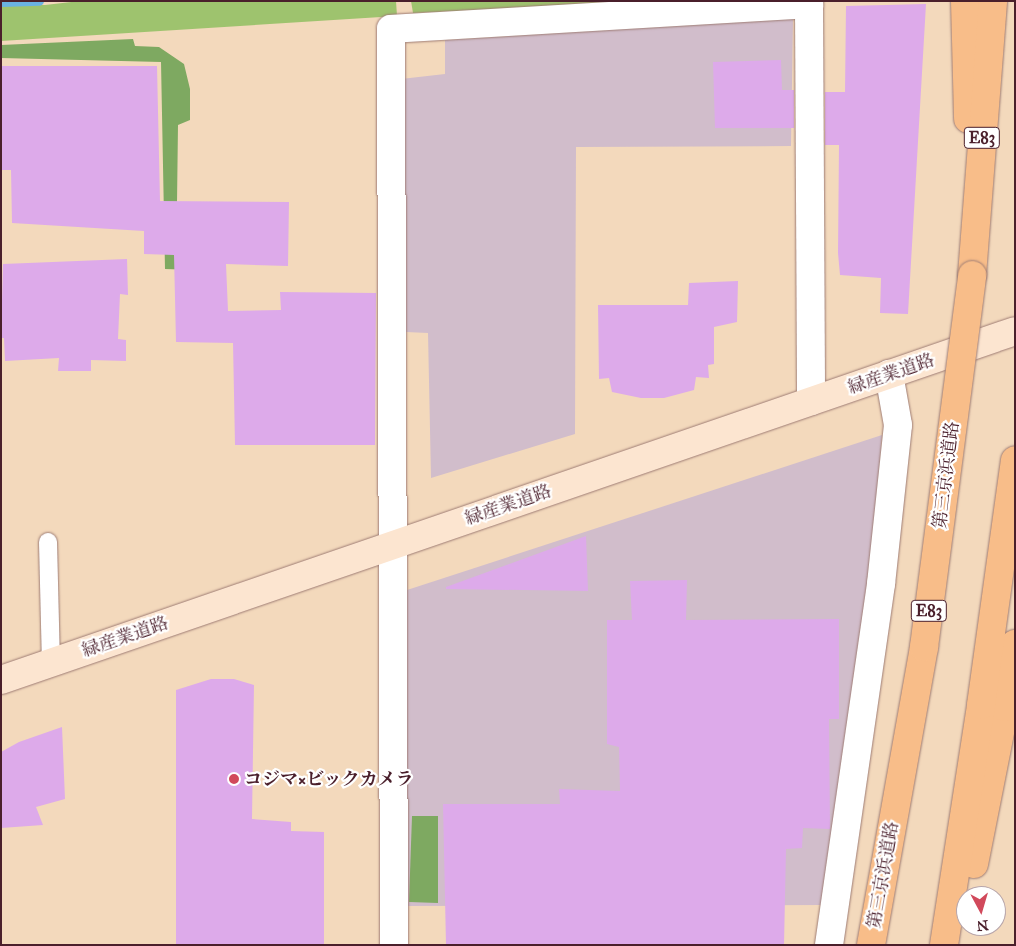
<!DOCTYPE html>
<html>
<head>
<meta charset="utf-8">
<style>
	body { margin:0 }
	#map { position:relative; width:1016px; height:946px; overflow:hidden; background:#f3d9bc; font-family:"IM FELL Great Primer","Noto Serif JP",serif }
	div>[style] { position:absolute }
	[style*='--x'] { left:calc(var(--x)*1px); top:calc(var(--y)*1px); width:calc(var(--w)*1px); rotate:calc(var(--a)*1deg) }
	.industrial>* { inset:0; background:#d1bdcb }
	.green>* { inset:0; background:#9ec36e }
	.forest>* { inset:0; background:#7ea961 }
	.stream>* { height:9px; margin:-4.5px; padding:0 4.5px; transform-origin:4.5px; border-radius:4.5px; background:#6ab2e2 }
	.building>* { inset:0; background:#ddaaea }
	.roads { filter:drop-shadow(0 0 1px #9e7c74) drop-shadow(0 0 1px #9e7c74) }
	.lane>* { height:18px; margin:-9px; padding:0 9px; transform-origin:9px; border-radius:9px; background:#fff }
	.street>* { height:28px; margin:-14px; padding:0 14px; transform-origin:14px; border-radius:14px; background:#fff }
	.secondary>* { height:28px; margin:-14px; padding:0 14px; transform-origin:14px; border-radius:14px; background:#fce5d0 }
	.highway>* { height:28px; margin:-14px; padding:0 14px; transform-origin:14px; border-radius:14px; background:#f8bd89 }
	.bridges { filter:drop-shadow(0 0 1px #9e7c74) drop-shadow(0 0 1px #9e7c74) }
	.highway-bridge>* { height:28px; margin:-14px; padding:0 14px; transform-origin:14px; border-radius:14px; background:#f8bd89 }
	.dots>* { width:14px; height:14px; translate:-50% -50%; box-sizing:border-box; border:2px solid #fff; border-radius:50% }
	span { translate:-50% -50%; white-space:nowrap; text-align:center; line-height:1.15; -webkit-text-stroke:4.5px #fff; paint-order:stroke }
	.shield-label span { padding:1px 4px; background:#fff; border:1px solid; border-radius:4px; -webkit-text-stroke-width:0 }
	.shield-label { font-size:16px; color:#4a1f2b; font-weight:700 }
	.street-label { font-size:18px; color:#4a1f2b }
	.poi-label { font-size:18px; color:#4a1f2b; font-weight:700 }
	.left { translate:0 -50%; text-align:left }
	.frame { position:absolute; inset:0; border:2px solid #4a1f2b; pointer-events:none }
	.north { position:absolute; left:956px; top:886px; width:50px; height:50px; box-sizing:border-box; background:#fff; border:1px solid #b7a5aa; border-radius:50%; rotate:174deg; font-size:14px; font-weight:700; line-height:20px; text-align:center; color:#4a1f2b }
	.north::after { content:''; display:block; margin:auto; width:18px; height:22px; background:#d1495b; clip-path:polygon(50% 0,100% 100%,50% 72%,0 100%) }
</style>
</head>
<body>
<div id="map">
	<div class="industrial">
		<i style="clip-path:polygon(793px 18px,791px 146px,576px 147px,575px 434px,431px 478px,428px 333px,406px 332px,401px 79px,445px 74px,445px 40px)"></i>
		<i style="clip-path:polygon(882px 435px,873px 552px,822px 905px,406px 906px,404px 591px)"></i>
	</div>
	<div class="green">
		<i style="clip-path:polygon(80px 1px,396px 1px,397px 16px,1px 41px,1px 3px,45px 5px)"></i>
		<i style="clip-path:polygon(411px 1px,683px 1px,413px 13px)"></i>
	</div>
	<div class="forest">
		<i style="clip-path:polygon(133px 39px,135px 46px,159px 47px,184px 64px,190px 89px,190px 120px,178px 125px,177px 203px,195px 270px,165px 269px,161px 62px,1px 58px,1px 45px)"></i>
		<i style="clip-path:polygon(412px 816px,438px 816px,438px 903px,409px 902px)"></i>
	</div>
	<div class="stream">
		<i style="--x:1;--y:2;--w:38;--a:-2"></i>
	</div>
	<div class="building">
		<i style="clip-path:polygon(926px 4px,908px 314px,880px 313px,881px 278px,840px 275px,838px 253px,839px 145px,825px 145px,825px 92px,845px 92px,846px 6px)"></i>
		<i style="clip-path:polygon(781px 60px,782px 90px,794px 90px,794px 128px,715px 128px,713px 62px)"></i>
		<i style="clip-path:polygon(1px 66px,157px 66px,160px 201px,289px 202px,288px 266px,226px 264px,228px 311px,281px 310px,280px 292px,376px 293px,375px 445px,235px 445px,233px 343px,176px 342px,174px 255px,144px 254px,144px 231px,12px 223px,11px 170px,1px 170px)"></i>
		<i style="clip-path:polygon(127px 259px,128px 295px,120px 294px,118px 339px,126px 340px,126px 361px,91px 360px,91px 371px,58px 371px,59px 358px,5px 361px,4px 338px,1px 338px,3px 264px)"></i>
		<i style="clip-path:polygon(738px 281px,737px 322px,714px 327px,714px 364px,708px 365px,709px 378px,696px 377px,694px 390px,664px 398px,641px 398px,612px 392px,609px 378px,599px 379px,598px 305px,688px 305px,689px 283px)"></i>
		<i style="clip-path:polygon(586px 536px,588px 591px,446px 589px,446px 587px)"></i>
		<i style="clip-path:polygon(687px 580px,686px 620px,839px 619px,839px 719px,829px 719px,830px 829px,803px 828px,802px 848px,786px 849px,784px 945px,446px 945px,443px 804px,560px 804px,559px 789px,620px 791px,619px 747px,607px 744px,607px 620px,632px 620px,630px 581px)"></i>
		<i style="clip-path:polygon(211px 679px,234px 679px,254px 685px,252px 819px,291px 822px,291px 831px,324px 832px,324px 945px,176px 945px,176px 690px)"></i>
		<i style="clip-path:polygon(62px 727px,65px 799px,36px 807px,43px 825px,1px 828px,1px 752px,19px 742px)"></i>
	</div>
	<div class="roads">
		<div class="lane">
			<i style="--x:48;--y:542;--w:121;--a:88.6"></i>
		</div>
		<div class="street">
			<i style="--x:394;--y:945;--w:916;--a:-90.19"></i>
			<i style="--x:391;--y:29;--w:419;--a:-3.4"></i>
			<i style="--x:809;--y:4;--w:397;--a:89.7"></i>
			<i style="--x:829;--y:945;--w:365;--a:-81.8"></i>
			<i style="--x:881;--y:584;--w:160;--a:-83.9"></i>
			<i style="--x:898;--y:425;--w:52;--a:-100"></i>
		</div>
		<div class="secondary">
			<i style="--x:1;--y:680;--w:1072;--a:-18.99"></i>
		</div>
		<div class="highway">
			<i style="--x:965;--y:1;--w:118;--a:88.5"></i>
			<i style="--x:972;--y:275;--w:275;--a:-85.6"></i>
			<i style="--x:974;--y:864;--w:160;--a:-78.8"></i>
			<i style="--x:1005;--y:707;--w:64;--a:-81"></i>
			<i style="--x:944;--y:945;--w:243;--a:-81.2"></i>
			<i style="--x:981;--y:705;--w:247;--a:-82.1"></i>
		</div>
	</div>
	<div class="bridges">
		<div class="highway-bridge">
			<i style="--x:871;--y:945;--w:303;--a:-79.9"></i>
			<i style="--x:924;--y:647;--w:375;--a:-82.6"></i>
		</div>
	</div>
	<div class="dots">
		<i style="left:234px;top:779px;background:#d1495b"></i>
	</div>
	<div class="shield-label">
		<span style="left:982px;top:138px">E83</span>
		<span style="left:929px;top:611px">E83</span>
	</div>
	<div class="street-label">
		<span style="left:891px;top:374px;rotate:-19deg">緑産業道路</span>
		<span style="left:946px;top:475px;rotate:-83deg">第三京浜道路</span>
		<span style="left:508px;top:505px;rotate:-19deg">緑産業道路</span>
		<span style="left:125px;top:637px;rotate:-19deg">緑産業道路</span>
		<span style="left:883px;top:875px;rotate:-80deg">第三京浜道路</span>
	</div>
	<div class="poi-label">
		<span class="left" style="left:244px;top:779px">コジマ×ビックカメラ</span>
	</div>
	<div class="frame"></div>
	<div class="north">N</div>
</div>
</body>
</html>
